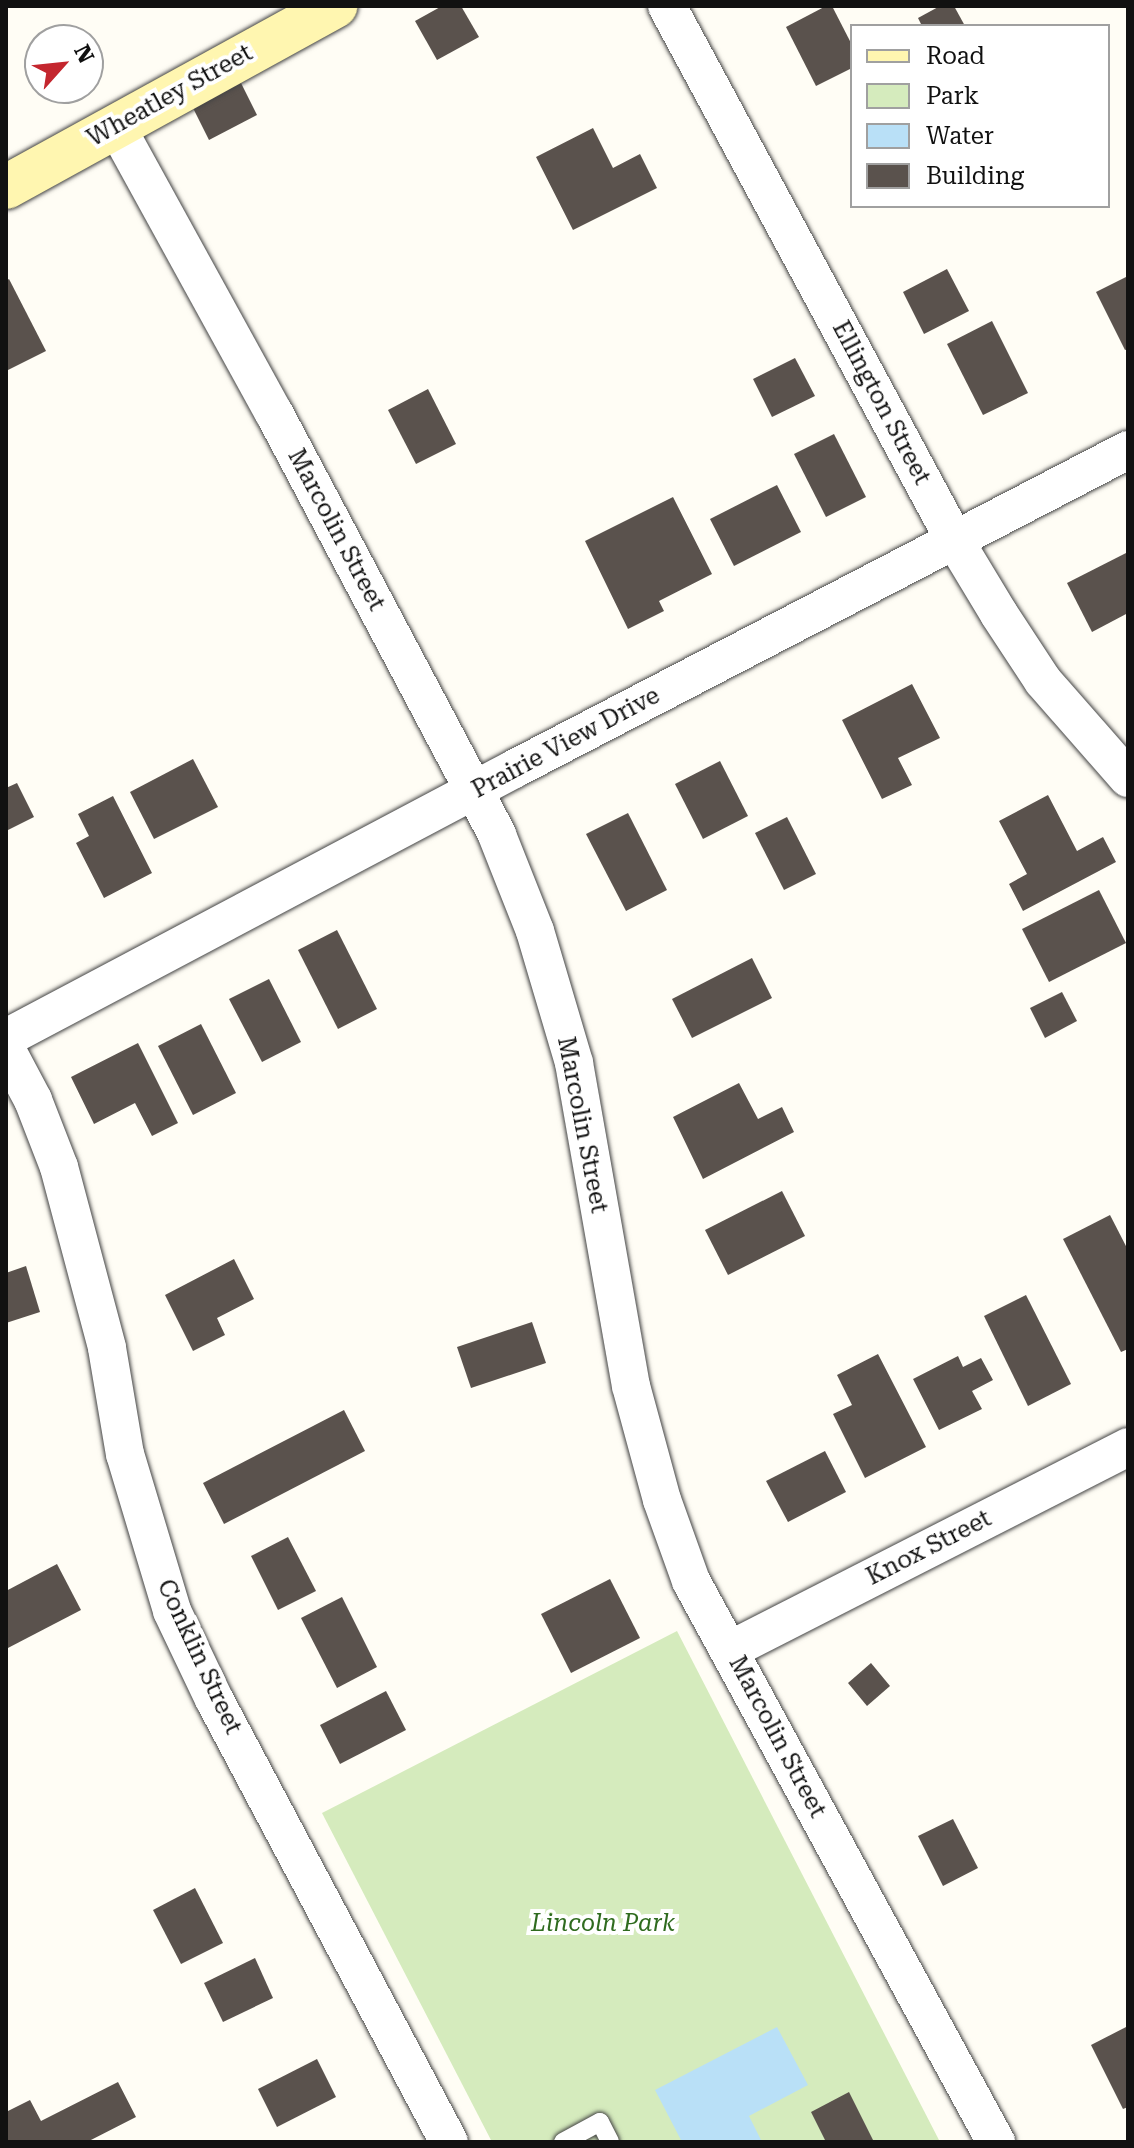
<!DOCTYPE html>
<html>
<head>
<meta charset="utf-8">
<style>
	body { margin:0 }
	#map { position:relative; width:1134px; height:2148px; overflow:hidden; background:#fffdf5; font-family:"Roboto Serif",serif }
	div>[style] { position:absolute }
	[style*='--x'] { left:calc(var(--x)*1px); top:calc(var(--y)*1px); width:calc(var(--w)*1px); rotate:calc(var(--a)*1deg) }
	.green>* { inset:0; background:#d5ebbd }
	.water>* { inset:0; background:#b9e0f7 }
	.building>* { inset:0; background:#5a524d }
	.roads { filter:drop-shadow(0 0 2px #444) drop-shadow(0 0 2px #444) }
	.service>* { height:18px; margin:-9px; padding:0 9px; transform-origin:9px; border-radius:9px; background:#fff }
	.minor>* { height:38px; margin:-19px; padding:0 19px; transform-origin:19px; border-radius:19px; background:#fff }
	.secondary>* { height:44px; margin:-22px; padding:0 22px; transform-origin:22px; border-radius:22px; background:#fff6b0 }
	span { translate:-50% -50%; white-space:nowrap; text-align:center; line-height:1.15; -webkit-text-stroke:8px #fff; paint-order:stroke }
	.street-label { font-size:24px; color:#111 }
	.park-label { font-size:24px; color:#2f6b1f; font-style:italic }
	.frame { position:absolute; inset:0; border:8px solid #111; pointer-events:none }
	.legend { position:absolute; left:850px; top:24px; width:260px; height:184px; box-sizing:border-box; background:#fff; border:2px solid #a0a0a0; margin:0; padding:10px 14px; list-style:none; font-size:24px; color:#111 }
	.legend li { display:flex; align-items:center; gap:16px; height:40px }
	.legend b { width:40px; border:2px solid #a0a0a0 }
	.north { position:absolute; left:24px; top:24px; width:80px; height:80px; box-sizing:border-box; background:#fff; border:2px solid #a0a0a0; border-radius:50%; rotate:63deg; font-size:22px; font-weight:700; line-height:32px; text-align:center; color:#111 }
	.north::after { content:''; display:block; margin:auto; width:28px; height:36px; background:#c4262e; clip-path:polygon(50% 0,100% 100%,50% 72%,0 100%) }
</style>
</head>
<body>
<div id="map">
	<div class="green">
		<i style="clip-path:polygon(677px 1631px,940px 2142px,492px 2142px,322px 1813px)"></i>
	</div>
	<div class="water">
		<i style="clip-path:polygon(777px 2027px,808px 2085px,749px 2116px,762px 2142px,682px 2142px,655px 2090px)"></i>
	</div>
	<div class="building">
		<i style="clip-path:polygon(442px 6px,461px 6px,479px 37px,437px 60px,415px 21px)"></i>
		<i style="clip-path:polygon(826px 6px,832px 6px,852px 45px,852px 68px,816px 86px,786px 27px)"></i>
		<i style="clip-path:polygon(940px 6px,954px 6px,965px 26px,922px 26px,918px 18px)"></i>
		<i style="clip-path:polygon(238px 77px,257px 115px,209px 140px,190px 102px)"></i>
		<i style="clip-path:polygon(593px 128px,613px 168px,640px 154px,657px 188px,573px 230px,536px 157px)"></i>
		<i style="clip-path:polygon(947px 269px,969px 311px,924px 334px,903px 292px)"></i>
		<i style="clip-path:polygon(1128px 276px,1128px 349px,1125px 350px,1096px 292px)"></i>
		<i style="clip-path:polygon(9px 279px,46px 351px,6px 371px,6px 281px)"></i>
		<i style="clip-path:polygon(992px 321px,1028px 393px,983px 415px,947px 344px)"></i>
		<i style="clip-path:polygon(795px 358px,815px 396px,772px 417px,753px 379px)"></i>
		<i style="clip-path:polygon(428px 389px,456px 444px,416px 464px,388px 410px)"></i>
		<i style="clip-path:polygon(834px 434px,866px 497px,826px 517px,794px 454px)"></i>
		<i style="clip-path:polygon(777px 485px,801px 532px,734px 566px,710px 519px)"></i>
		<i style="clip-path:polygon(673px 497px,712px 574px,659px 601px,664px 611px,628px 629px,585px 541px)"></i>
		<i style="clip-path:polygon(1128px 552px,1128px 613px,1092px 632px,1067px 583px)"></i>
		<i style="clip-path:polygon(912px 684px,940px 738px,898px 758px,912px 785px,882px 799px,842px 720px)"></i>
		<i style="clip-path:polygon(193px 759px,218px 807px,154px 839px,130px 792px)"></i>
		<i style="clip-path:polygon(720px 761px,748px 816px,703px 839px,675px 784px)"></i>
		<i style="clip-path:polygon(17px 783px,34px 817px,6px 831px,6px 788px)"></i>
		<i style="clip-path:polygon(1048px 795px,1077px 851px,1103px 837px,1116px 862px,1023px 911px,1009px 884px,1027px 874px,999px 821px)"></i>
		<i style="clip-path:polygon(113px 796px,152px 873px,104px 898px,76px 843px,89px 836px,78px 814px)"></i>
		<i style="clip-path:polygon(628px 813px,667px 890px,626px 911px,586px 834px)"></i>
		<i style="clip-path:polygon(787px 817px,816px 874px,784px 890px,755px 833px)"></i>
		<i style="clip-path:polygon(1099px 890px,1126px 943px,1049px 982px,1022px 929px)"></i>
		<i style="clip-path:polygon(337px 930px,377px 1009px,338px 1029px,298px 950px)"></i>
		<i style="clip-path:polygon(752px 958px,772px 998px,692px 1038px,672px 999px)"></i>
		<i style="clip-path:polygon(269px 979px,301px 1042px,262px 1062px,229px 999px)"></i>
		<i style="clip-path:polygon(1062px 992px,1077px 1021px,1045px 1038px,1030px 1008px)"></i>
		<i style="clip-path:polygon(201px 1024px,236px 1093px,193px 1115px,158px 1046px)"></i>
		<i style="clip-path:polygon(138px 1043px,178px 1123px,152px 1136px,135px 1103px,94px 1124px,71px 1077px)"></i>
		<i style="clip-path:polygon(739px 1083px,758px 1119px,782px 1107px,794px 1132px,703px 1179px,673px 1117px)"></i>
		<i style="clip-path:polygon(782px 1191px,805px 1236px,728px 1275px,705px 1230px)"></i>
		<i style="clip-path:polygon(1110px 1215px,1128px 1250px,1128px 1349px,1121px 1352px,1063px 1239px)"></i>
		<i style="clip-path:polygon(234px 1259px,254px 1299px,217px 1318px,225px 1335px,193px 1351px,165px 1295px)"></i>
		<i style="clip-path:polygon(26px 1266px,40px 1312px,6px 1323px,6px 1273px)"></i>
		<i style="clip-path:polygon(1026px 1295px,1071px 1384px,1028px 1406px,984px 1316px)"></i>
		<i style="clip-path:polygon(532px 1322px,546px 1363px,471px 1388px,457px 1347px)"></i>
		<i style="clip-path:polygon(878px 1354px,926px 1447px,865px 1478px,833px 1414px,852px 1405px,837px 1375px)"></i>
		<i style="clip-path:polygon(958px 1356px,963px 1367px,981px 1358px,993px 1380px,972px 1391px,982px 1409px,939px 1430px,913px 1379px)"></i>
		<i style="clip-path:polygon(344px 1410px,365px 1451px,224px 1524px,203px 1483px)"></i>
		<i style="clip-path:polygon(825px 1451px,846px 1492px,788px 1522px,766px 1481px)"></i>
		<i style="clip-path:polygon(288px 1537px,316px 1591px,278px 1610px,251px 1556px)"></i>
		<i style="clip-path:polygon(57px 1564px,81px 1610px,6px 1649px,6px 1591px)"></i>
		<i style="clip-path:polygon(610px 1579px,640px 1638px,571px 1673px,541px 1614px)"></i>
		<i style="clip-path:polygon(342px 1597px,377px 1667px,337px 1688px,301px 1618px)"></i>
		<i style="clip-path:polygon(871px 1663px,890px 1686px,867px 1706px,848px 1683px)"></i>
		<i style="clip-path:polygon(386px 1691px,406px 1730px,340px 1764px,320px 1725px)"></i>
		<i style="clip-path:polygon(953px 1819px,978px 1868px,943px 1886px,918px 1836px)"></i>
		<i style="clip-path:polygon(195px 1888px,223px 1943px,181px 1964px,153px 1910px)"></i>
		<i style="clip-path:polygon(255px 1958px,273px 1998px,223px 2022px,204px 1983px)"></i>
		<i style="clip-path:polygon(1128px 2026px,1128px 2107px,1123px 2109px,1091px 2045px)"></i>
		<i style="clip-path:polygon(317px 2059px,336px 2097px,277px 2127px,258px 2089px)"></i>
		<i style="clip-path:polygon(118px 2082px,136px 2117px,87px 2142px,7px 2142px,6px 2112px,30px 2100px,41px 2121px)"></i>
		<i style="clip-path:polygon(849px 2092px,874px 2142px,826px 2142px,811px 2112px)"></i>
	</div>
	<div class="roads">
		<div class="service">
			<i style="--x:563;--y:2142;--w:42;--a:-28.4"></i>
			<i style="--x:600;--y:2122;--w:22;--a:63"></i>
		</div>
		<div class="minor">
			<i style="--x:667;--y:6;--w:608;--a:61.71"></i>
			<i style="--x:955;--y:541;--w:85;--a:58.9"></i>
			<i style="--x:999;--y:614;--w:80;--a:56.7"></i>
			<i style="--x:1043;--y:681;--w:129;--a:48.8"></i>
			<i style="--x:116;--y:126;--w:328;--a:61.2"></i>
			<i style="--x:274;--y:413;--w:477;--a:62.1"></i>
			<i style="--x:497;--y:835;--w:103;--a:68.4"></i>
			<i style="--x:535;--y:931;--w:138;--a:73.5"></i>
			<i style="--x:574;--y:1063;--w:328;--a:80"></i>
			<i style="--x:631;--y:1386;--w:118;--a:74.8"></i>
			<i style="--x:662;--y:1500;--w:86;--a:70.3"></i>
			<i style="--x:691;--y:1581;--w:639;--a:61.47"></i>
			<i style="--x:6;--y:1038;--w:575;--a:-27.9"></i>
			<i style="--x:514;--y:769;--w:692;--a:-27.45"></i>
			<i style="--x:6;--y:1049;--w:58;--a:62.1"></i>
			<i style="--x:33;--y:1100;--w:72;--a:68.8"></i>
			<i style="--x:59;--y:1167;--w:187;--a:75.1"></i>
			<i style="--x:107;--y:1348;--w:108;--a:80.4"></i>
			<i style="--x:125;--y:1454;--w:164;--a:73.3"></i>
			<i style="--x:172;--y:1611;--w:98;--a:64.5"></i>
			<i style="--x:214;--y:1699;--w:501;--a:62.06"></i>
			<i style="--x:730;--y:1650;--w:447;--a:-27"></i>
		</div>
		<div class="secondary">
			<i style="--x:6;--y:187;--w:376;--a:-28.8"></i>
		</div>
	</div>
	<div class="street-label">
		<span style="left:170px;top:96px;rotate:-29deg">Wheatley Street</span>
		<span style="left:881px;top:403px;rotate:62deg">Ellington Street</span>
		<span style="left:336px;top:530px;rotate:62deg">Marcolin Street</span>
		<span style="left:566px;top:743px;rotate:-28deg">Prairie View Drive</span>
		<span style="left:582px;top:1125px;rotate:79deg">Marcolin Street</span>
		<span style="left:929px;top:1548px;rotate:-27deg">Knox Street</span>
		<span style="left:199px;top:1657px;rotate:65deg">Conklin Street</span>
		<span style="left:777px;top:1737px;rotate:62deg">Marcolin Street</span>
	</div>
	<div class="park-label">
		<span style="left:603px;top:1924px">Lincoln Park</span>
	</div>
	<div class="frame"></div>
	<ul class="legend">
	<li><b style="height:10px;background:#fff6b0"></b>Road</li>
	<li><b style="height:22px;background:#d5ebbd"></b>Park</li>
	<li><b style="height:22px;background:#b9e0f7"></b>Water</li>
	<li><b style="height:22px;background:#5a524d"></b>Building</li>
	</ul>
	<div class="north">N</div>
</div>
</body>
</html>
